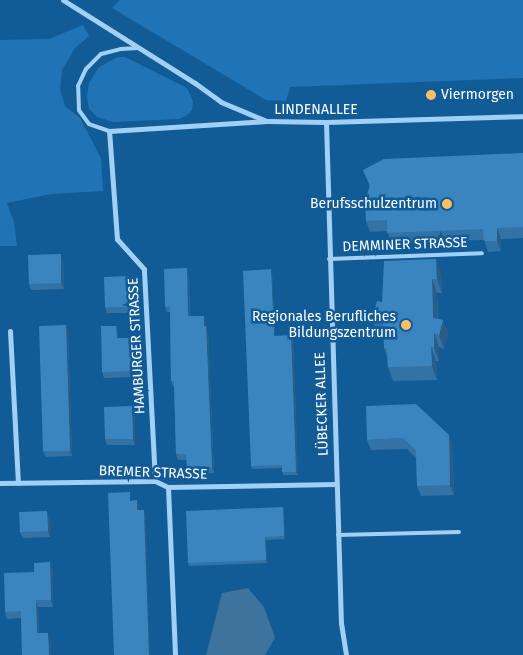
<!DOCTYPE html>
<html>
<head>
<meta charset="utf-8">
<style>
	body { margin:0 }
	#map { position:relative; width:523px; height:655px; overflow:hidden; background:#115b97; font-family:"Fira Sans",sans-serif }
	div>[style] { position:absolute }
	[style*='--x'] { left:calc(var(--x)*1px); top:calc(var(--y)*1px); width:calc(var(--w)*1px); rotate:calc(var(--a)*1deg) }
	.green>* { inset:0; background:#2074b5 }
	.water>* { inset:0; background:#3e739e }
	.lane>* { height:4px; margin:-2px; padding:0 2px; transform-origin:2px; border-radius:2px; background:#a1d0f4 }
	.street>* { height:5px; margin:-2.5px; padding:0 2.5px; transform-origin:2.5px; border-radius:2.5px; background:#a1d0f4 }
	.wall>* { inset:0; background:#3272a5 }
	.shaded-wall>* { inset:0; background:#295d86 }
	.building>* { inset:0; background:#3a85c0 }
	.dots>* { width:14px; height:14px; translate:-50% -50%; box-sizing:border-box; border:2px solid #115b97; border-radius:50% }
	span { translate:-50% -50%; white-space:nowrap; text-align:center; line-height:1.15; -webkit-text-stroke:5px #115b97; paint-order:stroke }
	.poi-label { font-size:14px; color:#fff }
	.left { translate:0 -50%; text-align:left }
	.right { translate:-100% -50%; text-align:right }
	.street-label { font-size:14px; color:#fff }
</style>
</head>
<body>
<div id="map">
	<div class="green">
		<i style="clip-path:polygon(120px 0,523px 0,523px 78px,290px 87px,286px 101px,266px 100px,112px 8px)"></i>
		<i style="clip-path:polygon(83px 25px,89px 36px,75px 48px,62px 70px,60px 89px,65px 106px,80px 118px,101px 158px,103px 191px,51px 194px,7px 203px,14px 222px,17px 246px,0 246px,0 40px,49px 39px)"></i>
		<i style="clip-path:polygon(118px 57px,125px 57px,187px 88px,193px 101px,192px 110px,186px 116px,179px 119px,113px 122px,97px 117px,89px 109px,87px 96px,89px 83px,99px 67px)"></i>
	</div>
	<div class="water">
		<i style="clip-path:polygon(248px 588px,264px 607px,275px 638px,265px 655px,206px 655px,222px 593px)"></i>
	</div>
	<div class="lane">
		<i style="--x:109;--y:131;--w:21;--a:-161"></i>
		<i style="--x:89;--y:124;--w:17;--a:-126"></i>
		<i style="--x:79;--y:110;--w:24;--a:-92"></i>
		<i style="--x:78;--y:86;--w:19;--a:-65"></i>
		<i style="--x:86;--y:69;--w:21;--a:-45"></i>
		<i style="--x:101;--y:54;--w:21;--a:-14"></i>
		<i style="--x:121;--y:49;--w:18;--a:-3"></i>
		<i style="--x:329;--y:259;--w:153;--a:-2.2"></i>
		<i style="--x:338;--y:535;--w:121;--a:-1.4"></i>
	</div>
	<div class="street">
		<i style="--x:63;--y:0;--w:156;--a:32.2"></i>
		<i style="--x:195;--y:83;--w:32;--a:36"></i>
		<i style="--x:221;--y:102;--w:47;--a:22.7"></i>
		<i style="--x:326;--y:122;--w:501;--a:88.29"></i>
		<i style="--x:341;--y:623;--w:32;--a:81"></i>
		<i style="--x:10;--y:331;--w:152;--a:87"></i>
		<i style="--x:155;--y:481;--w:212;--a:-93"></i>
		<i style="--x:144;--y:269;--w:40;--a:-132"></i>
		<i style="--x:117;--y:239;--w:108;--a:-94.2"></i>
		<i style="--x:109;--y:131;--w:158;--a:-3.6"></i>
		<i style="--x:267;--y:121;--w:59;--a:1"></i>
		<i style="--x:326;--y:122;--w:197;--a:-1.7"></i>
		<i style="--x:0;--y:483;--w:155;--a:-0.7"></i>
		<i style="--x:155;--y:481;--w:14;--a:25"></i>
		<i style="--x:168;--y:487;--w:168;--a:-1"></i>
		<i style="--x:168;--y:487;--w:168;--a:87.6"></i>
	</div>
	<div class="wall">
		<i style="clip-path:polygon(523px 153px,523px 238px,501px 239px,501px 251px,488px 252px,484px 240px,391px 243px,387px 231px,370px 232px,366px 221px,370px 187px,363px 170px)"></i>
		<i style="clip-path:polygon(63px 260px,64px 289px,31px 290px,29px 284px)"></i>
		<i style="clip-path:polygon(272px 273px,275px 336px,293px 338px,298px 475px,283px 475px,282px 468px,252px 469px,251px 466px)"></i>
		<i style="clip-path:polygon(441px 273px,442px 293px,437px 293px,438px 319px,443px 320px,448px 334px,444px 349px,439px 347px,439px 361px,436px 361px,437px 380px,393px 381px,388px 367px,387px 357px,384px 348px,384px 335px,377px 333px,372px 319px,382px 302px)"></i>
		<i style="clip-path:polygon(189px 274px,190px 316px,206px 322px,206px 326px,208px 332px,214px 473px,189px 474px,187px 468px,187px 460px,178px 460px,176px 454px,174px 387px,173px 387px,171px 381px,170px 312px,167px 312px,165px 307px)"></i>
		<i style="clip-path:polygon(130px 282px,131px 313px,107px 313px,105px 307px)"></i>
		<i style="clip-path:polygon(66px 325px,68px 330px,72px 456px,46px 457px,43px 451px)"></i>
		<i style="clip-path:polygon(116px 326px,118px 331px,118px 338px,130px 338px,132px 343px,133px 377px,104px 378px,102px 372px)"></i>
		<i style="clip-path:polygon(132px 406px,135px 412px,135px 445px,107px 445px,105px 439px)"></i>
		<i style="clip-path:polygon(449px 435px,452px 446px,454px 495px,421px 496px,417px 486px,416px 458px,407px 449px,371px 450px,367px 440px)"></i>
		<i style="clip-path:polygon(283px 507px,284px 510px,285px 539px,266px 540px,267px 563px,189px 566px,188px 563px)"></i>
		<i style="clip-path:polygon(49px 517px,50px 537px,23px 538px,20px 532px)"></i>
		<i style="clip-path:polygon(53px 569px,53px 607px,38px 607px,39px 633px,51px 640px,51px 655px,22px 655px,21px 618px,7px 619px,5px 612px,34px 572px)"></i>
	</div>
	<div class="shaded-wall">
		<i style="clip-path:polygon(497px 228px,501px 239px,501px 251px,497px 241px)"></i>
		<i style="clip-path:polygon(61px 254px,63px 260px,64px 289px,61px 283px)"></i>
		<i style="clip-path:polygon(436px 259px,441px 273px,442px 293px,437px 279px)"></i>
		<i style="clip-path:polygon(187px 268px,189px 274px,190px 322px,188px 316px)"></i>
		<i style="clip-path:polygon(271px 269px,272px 273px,275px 339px,274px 336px)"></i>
		<i style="clip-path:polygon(128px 276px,130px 282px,131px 313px,129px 307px)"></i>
		<i style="clip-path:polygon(432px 279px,437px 293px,438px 332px,433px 318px)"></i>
		<i style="clip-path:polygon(204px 316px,206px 322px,206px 332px,204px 326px)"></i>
		<i style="clip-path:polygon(443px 320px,448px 334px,444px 349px,439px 335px)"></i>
		<i style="clip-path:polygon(66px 325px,68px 330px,72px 456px,70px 451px)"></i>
		<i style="clip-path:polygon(116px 326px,118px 331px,119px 344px,117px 338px)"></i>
		<i style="clip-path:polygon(206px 326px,208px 332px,214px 473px,212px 468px)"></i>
		<i style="clip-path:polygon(434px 333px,439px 347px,439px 361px,434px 347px)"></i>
		<i style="clip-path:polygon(291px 335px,293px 338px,298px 475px,296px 472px)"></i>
		<i style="clip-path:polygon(130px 338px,132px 343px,133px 377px,131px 371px)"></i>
		<i style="clip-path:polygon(431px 347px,436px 361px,437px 380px,432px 366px)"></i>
		<i style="clip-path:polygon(132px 406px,135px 412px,135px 445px,133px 439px)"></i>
		<i style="clip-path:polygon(449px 435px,452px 446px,454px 495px,450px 485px)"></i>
		<i style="clip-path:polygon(137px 500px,139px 505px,139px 515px,137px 510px)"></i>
		<i style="clip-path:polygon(283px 507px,284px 510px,285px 539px,284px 536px)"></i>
		<i style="clip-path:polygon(144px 510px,146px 515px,150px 655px,149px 655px)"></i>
		<i style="clip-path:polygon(47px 511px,49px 517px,50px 537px,48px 531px)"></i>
		<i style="clip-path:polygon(265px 537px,266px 540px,267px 563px,266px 560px)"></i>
		<i style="clip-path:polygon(50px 562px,53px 569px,53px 607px,51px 600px)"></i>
		<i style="clip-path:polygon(36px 600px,38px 607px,39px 640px,37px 633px)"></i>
		<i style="clip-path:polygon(48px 633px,51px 640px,51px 655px,49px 655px)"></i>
	</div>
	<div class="building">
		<i style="clip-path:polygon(523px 153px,523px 227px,497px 228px,497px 241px,484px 241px,483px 229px,387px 233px,387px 220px,366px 221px,365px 201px,370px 185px,363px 170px,384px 159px)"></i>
		<i style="clip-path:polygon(61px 254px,61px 283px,29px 284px,28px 255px)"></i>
		<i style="clip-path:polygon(436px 259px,437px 279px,432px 279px,433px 318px,443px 320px,439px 335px,434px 333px,434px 347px,431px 347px,432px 366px,388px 367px,387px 348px,384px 348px,383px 322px,372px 319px,377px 301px,382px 302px,384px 261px)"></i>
		<i style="clip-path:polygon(187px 268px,188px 316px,204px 316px,204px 326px,206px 326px,212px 468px,187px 468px,186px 454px,176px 454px,174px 381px,171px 381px,170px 306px,165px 307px,164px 269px)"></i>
		<i style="clip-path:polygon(271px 269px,274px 336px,291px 335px,296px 472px,282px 472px,282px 465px,251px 466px,243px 271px)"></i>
		<i style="clip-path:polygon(128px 276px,129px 307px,105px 307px,104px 277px)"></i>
		<i style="clip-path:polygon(66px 325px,70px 451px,43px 451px,39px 326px)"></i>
		<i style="clip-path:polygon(101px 326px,116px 326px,117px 338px,130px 338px,131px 371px,102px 372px)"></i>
		<i style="clip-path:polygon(416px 404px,449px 435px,450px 485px,417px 486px,416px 450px,403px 438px,367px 440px,366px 406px)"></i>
		<i style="clip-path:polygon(132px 406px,133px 439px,105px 439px,104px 407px)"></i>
		<i style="clip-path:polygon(130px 492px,130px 501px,137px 500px,137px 510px,144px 510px,149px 655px,114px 655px,108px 493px)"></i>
		<i style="clip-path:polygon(283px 507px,284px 536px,265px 537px,266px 560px,188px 563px,186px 511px)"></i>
		<i style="clip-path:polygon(47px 511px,48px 531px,20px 532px,19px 512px)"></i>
		<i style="clip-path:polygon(50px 562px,51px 600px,36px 600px,37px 633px,48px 633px,49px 655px,22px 655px,21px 611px,5px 612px,4px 573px,34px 572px,34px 563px)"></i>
	</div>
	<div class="dots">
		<i style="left:431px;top:95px;background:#ffc064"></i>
		<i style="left:447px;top:204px;background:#ffc064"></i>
		<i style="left:406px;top:325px;background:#ffc064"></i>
	</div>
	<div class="poi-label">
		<span class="left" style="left:441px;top:95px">Viermorgen</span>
		<span class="right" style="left:437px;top:204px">Berufsschulzentrum</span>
		<span class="right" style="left:396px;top:325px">Regionales Berufliches<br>Bildungszentrum</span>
	</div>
	<div class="street-label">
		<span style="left:316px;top:110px">LINDENALLEE</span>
		<span style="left:405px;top:245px;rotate:-2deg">DEMMINER STRASSE</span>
		<span style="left:137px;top:346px;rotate:-93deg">HAMBURGER STRASSE</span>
		<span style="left:322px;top:404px;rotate:-92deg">LÜBECKER ALLEE</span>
		<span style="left:153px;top:473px;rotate:2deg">BREMER STRASSE</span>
	</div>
</div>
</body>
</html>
